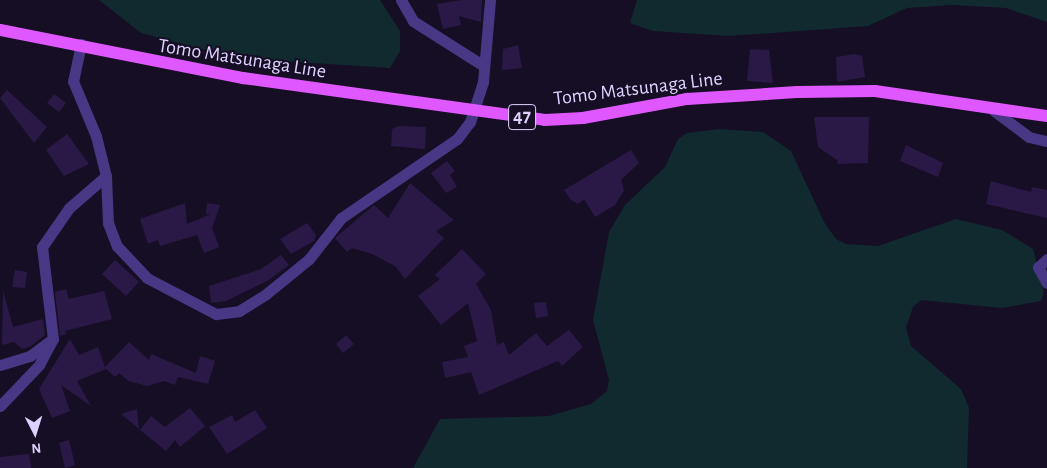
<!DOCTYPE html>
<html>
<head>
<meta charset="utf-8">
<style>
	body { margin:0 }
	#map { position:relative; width:1047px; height:468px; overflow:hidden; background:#160e24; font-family:"Alegreya Sans",sans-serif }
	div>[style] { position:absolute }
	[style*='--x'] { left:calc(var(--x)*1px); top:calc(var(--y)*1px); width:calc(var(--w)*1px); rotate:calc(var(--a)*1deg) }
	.green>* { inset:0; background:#102a2f }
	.building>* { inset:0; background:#2a1946 }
	.minor>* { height:11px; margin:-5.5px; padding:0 5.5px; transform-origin:5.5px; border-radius:5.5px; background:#483785 }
	.primary>* { height:12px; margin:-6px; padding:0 6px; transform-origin:6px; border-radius:6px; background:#df58ff }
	span { translate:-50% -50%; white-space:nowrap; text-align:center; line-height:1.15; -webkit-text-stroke:4px #160e24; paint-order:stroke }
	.shield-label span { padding:1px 4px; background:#160e24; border:1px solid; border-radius:4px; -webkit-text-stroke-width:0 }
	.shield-label { font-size:19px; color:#dfd1ff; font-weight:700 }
	.street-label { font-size:20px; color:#dfd1ff }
	.north { position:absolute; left:10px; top:408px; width:50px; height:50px; -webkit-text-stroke:4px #160e24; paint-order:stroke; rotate:175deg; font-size:14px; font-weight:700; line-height:20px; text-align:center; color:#dfd1ff }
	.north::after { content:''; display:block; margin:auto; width:18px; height:22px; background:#dfd1ff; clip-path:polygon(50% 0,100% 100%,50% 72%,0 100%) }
</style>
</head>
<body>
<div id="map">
	<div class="green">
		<i style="clip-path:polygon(99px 0,380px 0,400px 31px,400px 51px,390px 68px,235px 58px,141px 33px)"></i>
		<i style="clip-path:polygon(637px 0,1047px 0,1047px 22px,1006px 8px,952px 5px,907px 8px,868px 26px,729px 36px,653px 31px,630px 23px)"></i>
		<i style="clip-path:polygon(719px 129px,763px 132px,791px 151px,824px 222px,836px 239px,846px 244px,878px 246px,956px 219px,1002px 230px,1033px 249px,1044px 291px,1041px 301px,1002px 308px,921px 300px,913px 307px,906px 327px,911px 346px,961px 389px,969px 408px,967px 468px,413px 468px,440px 419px,549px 416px,591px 404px,607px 391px,609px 380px,593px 320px,609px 232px,625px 205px,665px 167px,678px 139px,687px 133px)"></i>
	</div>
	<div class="building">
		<i style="clip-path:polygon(462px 0,482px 0,481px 22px,459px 16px,461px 25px,443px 29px,437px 4px)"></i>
		<i style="clip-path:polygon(518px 45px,522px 68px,502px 70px,503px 49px)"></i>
		<i style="clip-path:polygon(750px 49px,769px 50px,773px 83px,747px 81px)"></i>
		<i style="clip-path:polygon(855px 54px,862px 56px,865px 77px,837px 82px,836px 57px)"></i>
		<i style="clip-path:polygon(7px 90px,47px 127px,34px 143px,0 98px)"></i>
		<i style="clip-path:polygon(54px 94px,66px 103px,59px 112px,47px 103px)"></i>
		<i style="clip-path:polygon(814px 117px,869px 117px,868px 163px,838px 164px,837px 160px,818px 147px)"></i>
		<i style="clip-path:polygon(399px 126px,426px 127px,425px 149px,391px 146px,392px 129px)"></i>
		<i style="clip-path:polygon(67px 134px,89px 164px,64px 176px,46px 150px)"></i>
		<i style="clip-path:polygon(906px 145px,943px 163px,938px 177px,900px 161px)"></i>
		<i style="clip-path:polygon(631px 150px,639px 163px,621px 180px,624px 191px,615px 205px,595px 217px,584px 199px,578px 204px,571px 200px,564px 190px)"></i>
		<i style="clip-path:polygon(447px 161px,455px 171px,450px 175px,457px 187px,446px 193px,431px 173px)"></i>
		<i style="clip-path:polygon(991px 181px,1031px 192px,1032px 187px,1047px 190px,1047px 218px,986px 204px)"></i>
		<i style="clip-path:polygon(410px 183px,454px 220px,436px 231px,444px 238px,405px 279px,395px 266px,372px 254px,352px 248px,347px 252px,335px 238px,374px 205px,388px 218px)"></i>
		<i style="clip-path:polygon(185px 203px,187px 224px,211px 214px,206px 214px,207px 203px,220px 205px,212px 228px,219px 247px,204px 253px,197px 235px,160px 246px,158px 240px,148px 244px,140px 219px)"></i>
		<i style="clip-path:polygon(307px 223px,316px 235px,314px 241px,291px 254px,280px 239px)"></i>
		<i style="clip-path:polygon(462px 249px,486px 274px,476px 284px,491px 310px,497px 345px,504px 342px,509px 355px,536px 333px,547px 346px,569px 330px,583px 347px,562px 366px,558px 361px,479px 395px,471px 372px,445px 378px,442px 362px,468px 357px,464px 346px,477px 341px,468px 303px,441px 325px,418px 296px,440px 279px,435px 275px)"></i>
		<i style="clip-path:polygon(281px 255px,289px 265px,269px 280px,226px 301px,211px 303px,209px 286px,261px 269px)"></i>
		<i style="clip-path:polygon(115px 260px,139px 282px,126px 296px,102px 274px)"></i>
		<i style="clip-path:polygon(15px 270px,27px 272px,25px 288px,12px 287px)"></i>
		<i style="clip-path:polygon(66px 289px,69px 299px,104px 291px,112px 319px,65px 331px,67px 334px,60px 336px,55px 292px)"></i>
		<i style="clip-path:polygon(3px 291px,13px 327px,43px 319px,45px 335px,31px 346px,22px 349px,14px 342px,2px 345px)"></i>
		<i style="clip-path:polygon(546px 302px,548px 316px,536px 318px,534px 303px)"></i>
		<i style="clip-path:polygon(346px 335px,354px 344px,343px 353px,336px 344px)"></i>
		<i style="clip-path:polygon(70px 339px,79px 355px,98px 347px,105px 367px,129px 342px,149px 360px,151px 354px,196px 373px,200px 356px,215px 361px,208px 384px,178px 377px,175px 385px,164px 381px,147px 386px,129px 381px,119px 373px,115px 377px,106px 369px,77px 381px,91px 406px,61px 385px,70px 411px,52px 418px,39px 389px)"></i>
		<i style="clip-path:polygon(190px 408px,205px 426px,180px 447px,175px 440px,166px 451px,140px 430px,151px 416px,165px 427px)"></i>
		<i style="clip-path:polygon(137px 409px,139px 429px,121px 414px)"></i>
		<i style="clip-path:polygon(255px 410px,267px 428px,227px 454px,209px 427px,232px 415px,235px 422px)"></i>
		<i style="clip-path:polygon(69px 440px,75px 465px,65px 468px,59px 443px)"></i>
		<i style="clip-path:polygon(29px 454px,31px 468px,0 468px,0 457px)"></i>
	</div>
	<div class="minor">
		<i style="--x:401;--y:0;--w:24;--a:60"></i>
		<i style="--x:413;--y:21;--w:84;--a:32.4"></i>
		<i style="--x:81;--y:44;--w:38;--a:102"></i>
		<i style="--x:73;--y:81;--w:60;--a:67.3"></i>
		<i style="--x:96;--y:136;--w:41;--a:76"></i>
		<i style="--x:106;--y:176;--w:47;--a:87.6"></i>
		<i style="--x:108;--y:223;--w:25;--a:69"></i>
		<i style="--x:117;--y:246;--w:44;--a:46.8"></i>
		<i style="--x:147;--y:278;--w:78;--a:27.6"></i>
		<i style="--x:216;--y:314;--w:23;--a:-7"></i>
		<i style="--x:239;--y:311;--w:32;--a:-32"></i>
		<i style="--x:266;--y:294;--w:55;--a:-39.1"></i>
		<i style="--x:309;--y:259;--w:52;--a:-52"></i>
		<i style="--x:341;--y:218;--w:140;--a:-34.3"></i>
		<i style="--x:457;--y:139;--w:21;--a:-53"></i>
		<i style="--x:470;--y:122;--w:42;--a:-72"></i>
		<i style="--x:483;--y:82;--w:82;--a:-85.1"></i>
		<i style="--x:993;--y:110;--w:45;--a:36.9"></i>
		<i style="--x:1029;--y:137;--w:18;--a:13"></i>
		<i style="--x:1047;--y:259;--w:12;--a:138"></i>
		<i style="--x:1038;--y:267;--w:18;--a:61"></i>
		<i style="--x:0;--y:365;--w:31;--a:-17"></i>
		<i style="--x:30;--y:356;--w:25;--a:-37"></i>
		<i style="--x:0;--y:406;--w:57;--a:-46.4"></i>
		<i style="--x:39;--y:365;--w:30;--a:-62"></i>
		<i style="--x:53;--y:339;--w:93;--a:-96.8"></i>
		<i style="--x:42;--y:247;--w:47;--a:-55.3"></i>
		<i style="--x:69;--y:208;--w:49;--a:-40.9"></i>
	</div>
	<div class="primary">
		<i style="--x:0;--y:30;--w:248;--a:11.2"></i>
		<i style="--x:243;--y:78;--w:305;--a:7.9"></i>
		<i style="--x:545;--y:120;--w:38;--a:-3"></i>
		<i style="--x:583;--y:118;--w:106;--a:-10.4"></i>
		<i style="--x:687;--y:99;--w:110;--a:-3.6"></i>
		<i style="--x:797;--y:92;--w:78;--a:-0.7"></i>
		<i style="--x:875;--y:91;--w:174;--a:8.3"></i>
	</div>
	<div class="shield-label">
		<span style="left:522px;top:117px">47</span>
	</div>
	<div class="street-label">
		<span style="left:242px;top:59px;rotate:9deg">Tomo Matsunaga Line</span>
		<span style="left:638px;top:89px;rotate:-7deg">Tomo Matsunaga Line</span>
	</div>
	<div class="north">N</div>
</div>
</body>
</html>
